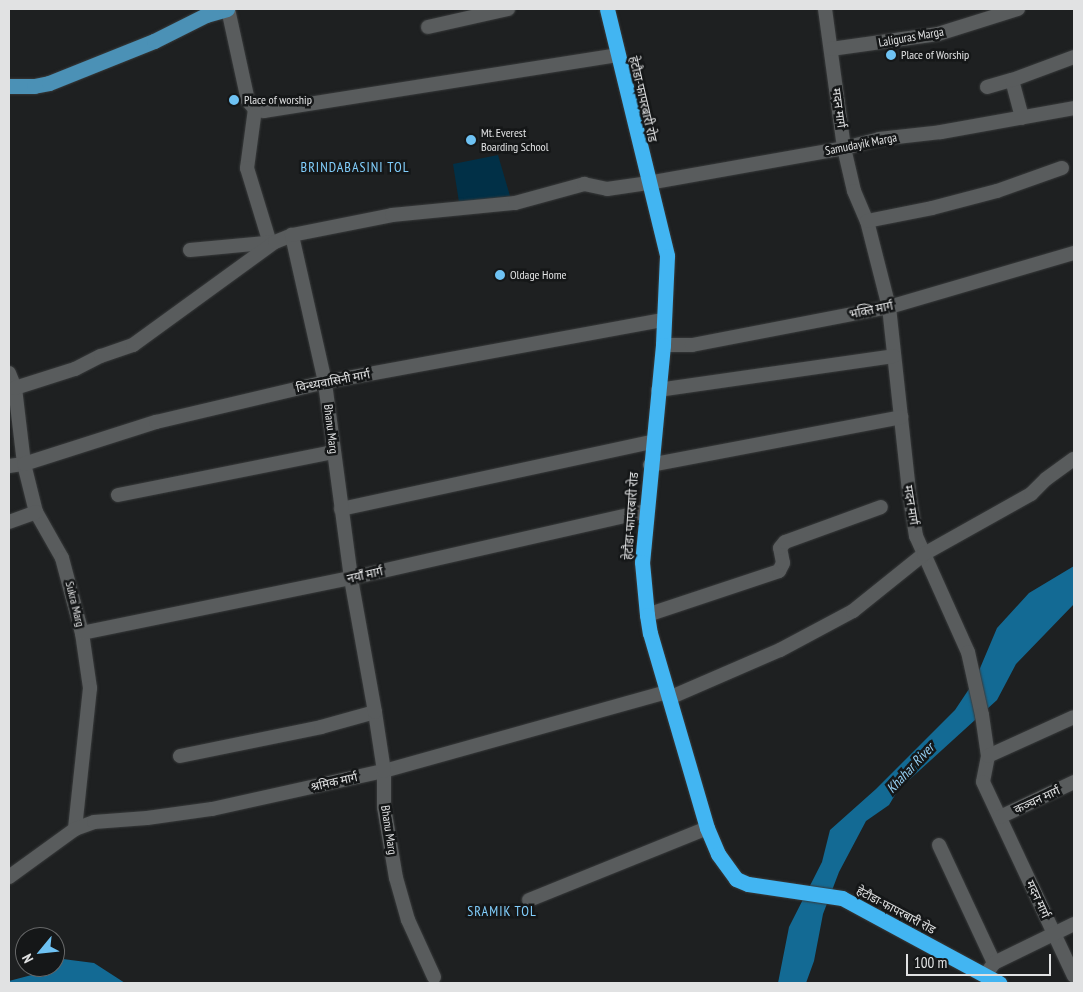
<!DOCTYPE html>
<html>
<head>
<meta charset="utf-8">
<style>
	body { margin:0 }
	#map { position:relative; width:1083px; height:992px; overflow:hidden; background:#1e2021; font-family:"PT Sans Narrow","Noto Sans Devanagari",sans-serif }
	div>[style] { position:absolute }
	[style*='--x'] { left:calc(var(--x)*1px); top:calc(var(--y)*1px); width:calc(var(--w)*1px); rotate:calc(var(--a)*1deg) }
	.green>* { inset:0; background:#013047 }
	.water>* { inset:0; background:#136a94 }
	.roads { filter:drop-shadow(0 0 1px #383a3b) drop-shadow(0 0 1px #383a3b) }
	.minor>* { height:14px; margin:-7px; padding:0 7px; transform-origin:7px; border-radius:7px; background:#595c5d }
	.major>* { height:15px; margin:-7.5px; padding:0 7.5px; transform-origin:7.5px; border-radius:7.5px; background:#4b91b6 }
	.highway>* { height:15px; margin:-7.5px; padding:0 7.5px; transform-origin:7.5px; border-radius:7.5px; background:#42b5f2 }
	.dots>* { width:14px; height:14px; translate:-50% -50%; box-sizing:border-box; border:2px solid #151718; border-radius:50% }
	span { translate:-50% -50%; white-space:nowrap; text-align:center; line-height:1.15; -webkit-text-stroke:5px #151718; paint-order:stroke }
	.street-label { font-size:12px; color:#e1e2e3 }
	.poi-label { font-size:12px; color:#e1e2e3 }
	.left { translate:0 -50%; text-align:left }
	.neighbourhood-label { font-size:14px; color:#82cffd; letter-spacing:1px }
	.water-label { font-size:14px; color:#96d0f4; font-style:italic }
	.frame { position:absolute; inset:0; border:10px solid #e1e2e3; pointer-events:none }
	.north { position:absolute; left:15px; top:927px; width:50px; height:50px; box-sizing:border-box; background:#151718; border:1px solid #676869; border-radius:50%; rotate:242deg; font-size:14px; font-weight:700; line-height:20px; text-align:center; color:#e1e2e3 }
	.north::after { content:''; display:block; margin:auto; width:18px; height:22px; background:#6ec2f3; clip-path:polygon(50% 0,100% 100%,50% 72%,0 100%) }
	.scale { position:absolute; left:906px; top:954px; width:145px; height:22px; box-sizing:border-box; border:2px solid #e1e2e3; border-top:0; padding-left:6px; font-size:15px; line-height:18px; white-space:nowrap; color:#e1e2e3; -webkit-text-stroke:4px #151718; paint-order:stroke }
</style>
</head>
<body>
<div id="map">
	<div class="green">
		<i style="clip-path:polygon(498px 155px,510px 196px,459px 202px,453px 164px)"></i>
	</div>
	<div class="water">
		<i style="clip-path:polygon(1074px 566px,1074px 604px,1016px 664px,997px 700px,898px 790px,889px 805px,866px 821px,839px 872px,823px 914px,814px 961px,806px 983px,778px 983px,789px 927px,822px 862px,830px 830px,876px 789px,955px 710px,975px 680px,997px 628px,1029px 593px)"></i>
		<i style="clip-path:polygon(55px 958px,94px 963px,125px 983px,9px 983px,9px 981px,43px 972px,48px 967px,55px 967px)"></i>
	</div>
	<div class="roads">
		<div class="minor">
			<i style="--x:228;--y:9;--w:94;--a:77.7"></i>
			<i style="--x:248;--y:101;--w:11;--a:49"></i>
			<i style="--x:255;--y:109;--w:9;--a:13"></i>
			<i style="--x:264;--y:111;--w:357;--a:-9"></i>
			<i style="--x:825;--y:9;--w:140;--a:82.2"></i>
			<i style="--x:844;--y:148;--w:44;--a:76.9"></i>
			<i style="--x:854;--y:191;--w:33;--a:67"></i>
			<i style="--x:867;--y:221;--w:89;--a:75.7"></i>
			<i style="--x:889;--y:307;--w:186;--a:83.8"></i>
			<i style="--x:909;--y:492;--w:45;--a:81"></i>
			<i style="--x:916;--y:536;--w:127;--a:65.9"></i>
			<i style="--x:968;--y:652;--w:65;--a:77.5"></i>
			<i style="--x:982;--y:715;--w:41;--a:81.7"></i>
			<i style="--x:988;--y:756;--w:26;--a:101"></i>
			<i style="--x:983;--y:782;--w:214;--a:64.9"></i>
			<i style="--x:428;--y:27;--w:82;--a:-12.7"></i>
			<i style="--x:831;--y:49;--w:108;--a:-8"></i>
			<i style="--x:938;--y:34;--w:84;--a:-17.4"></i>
			<i style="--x:1012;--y:80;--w:39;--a:75"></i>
			<i style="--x:987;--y:87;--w:26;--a:-16"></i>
			<i style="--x:1012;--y:80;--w:66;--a:-20.4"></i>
			<i style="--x:255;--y:109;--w:60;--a:97.7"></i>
			<i style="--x:247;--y:168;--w:78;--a:73"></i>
			<i style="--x:867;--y:221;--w:66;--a:-11.3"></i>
			<i style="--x:932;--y:208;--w:67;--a:-14.7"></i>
			<i style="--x:997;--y:191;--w:69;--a:-19.5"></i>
			<i style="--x:190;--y:250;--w:84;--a:-5.4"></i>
			<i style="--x:663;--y:345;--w:29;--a:0"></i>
			<i style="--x:692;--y:345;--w:201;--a:-10.9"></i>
			<i style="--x:889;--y:307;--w:193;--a:-16.3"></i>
			<i style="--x:9;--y:373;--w:16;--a:68"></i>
			<i style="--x:15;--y:388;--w:77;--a:83.2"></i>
			<i style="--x:24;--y:464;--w:49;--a:76"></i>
			<i style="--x:36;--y:512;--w:53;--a:60.5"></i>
			<i style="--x:62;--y:558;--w:78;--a:75.1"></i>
			<i style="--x:82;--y:633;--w:56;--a:81.7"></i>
			<i style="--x:90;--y:688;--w:142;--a:96.1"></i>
			<i style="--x:15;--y:388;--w:63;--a:-17.6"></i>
			<i style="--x:75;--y:369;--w:29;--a:-27"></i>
			<i style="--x:101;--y:356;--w:34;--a:-19"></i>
			<i style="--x:133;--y:345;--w:175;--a:-36"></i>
			<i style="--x:275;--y:242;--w:18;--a:-22"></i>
			<i style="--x:658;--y:390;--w:238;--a:-8.2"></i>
			<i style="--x:650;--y:465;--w:256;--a:-10.8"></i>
			<i style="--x:9;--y:466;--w:15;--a:-8"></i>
			<i style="--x:24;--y:464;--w:139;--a:-17.7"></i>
			<i style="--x:156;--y:422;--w:174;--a:-13.3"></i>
			<i style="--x:325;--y:382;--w:345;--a:-10.4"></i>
			<i style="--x:118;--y:495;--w:220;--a:-11.3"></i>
			<i style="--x:341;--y:509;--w:318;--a:-12.2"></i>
			<i style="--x:9;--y:522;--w:29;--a:-20"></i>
			<i style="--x:647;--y:615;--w:139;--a:-18.4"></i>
			<i style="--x:779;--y:571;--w:9;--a:-63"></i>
			<i style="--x:783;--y:563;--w:15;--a:-101"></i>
			<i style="--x:780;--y:548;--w:8;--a:-50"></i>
			<i style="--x:785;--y:542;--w:102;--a:-20"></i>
			<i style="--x:82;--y:633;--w:275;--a:-11.6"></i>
			<i style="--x:351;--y:578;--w:303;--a:-12.8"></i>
			<i style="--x:669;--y:698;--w:121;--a:-23.4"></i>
			<i style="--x:780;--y:650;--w:83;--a:-28.1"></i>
			<i style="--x:853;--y:611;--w:91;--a:-38.8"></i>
			<i style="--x:924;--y:554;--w:123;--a:-29.3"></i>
			<i style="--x:1031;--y:494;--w:21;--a:-45"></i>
			<i style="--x:1046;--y:479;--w:34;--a:-36"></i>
			<i style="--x:180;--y:756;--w:144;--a:-11.6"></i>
			<i style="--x:321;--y:727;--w:56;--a:-15.5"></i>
			<i style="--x:988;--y:756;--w:94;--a:-24.4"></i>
			<i style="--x:1000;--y:817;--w:82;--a:-25.3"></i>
			<i style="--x:939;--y:845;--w:130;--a:65"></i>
			<i style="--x:9;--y:877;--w:82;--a:-36"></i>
			<i style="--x:75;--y:829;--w:20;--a:-20"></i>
			<i style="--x:94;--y:822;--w:53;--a:-4.3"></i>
			<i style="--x:147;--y:818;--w:66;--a:-7.9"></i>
			<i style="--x:212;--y:809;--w:176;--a:-12.5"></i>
			<i style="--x:384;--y:771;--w:294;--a:-15.6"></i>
			<i style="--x:529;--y:900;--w:192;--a:-22"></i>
			<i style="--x:989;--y:970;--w:9;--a:-54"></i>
			<i style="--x:994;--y:963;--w:89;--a:-26"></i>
			<i style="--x:434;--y:977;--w:63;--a:-114.5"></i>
			<i style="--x:408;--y:920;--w:44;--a:-105.9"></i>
			<i style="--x:396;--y:878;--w:72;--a:-99.6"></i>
			<i style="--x:384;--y:807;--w:36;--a:-90"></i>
			<i style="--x:384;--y:771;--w:60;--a:-98.7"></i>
			<i style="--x:375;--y:712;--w:136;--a:-100.2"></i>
			<i style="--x:351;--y:578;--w:198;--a:-97.6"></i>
			<i style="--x:325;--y:382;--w:151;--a:-102.7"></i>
			<i style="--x:292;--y:235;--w:102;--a:-11.3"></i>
			<i style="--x:392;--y:215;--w:124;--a:-5.6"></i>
			<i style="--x:515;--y:203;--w:72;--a:-15.4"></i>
			<i style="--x:584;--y:184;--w:24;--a:12"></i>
			<i style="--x:607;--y:189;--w:41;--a:-8.3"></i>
			<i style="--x:648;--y:183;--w:199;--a:-10.1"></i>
			<i style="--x:844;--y:148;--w:36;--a:-14"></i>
			<i style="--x:879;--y:139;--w:62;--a:-6.4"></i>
			<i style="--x:941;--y:132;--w:135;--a:-10.2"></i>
		</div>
		<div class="major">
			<i style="--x:9;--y:86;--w:25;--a:0"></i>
			<i style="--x:34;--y:86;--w:15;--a:-11"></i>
			<i style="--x:49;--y:83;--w:113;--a:-21.8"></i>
			<i style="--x:154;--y:41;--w:58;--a:-26.6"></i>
			<i style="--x:206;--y:15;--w:22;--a:-16"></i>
		</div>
		<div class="highway">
			<i style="--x:607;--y:9;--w:254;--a:76.3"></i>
			<i style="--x:667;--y:256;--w:89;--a:92.6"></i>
			<i style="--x:663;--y:345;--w:218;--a:95.5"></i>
			<i style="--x:642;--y:562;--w:53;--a:84.6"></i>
			<i style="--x:647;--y:615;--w:18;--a:81"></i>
			<i style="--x:650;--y:633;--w:203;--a:73.7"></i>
			<i style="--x:707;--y:828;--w:28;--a:67"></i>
			<i style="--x:718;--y:854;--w:31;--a:54"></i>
			<i style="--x:736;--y:879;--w:13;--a:23"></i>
			<i style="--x:748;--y:884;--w:95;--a:8.5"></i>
			<i style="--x:842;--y:898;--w:179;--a:28.4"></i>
		</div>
	</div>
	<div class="dots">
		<i style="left:891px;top:55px;background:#6ec2f3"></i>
		<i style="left:234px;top:100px;background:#6ec2f3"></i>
		<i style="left:471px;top:140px;background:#6ec2f3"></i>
		<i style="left:500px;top:275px;background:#6ec2f3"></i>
	</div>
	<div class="street-label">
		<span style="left:911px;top:37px;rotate:-10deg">Laliguras Marga</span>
		<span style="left:643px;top:99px;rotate:77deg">हेटौडा-फापरबारी रोड</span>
		<span style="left:839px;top:108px;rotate:82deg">मदन मार्ग</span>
		<span style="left:861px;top:144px;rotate:-11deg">Samudayik Marga</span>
		<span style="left:871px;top:310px;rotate:-12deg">भक्ति मार्ग</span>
		<span style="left:333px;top:381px;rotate:-11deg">विन्ध्यवासिनी मार्ग</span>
		<span style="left:331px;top:429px;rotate:83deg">Bhanu Marg</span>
		<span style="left:911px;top:505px;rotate:81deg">मदन मार्ग</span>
		<span style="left:631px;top:516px;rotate:-86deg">हेटौडा-फापरबारी रोड</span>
		<span style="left:365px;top:575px;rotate:-13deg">नयाँ मार्ग</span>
		<span style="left:75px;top:604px;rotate:76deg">Sukra Marg</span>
		<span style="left:334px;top:782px;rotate:-13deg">श्रमिक मार्ग</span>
		<span style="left:1037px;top:800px;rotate:-25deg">कञ्चन मार्ग</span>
		<span style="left:389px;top:830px;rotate:81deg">Bhanu Marg</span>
		<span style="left:1038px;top:899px;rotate:65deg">मदन मार्ग</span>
		<span style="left:896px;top:910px;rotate:28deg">हेटौडा-फापरबारी रोड</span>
	</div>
	<div class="poi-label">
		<span class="left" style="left:901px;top:55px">Place of Worship</span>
		<span class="left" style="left:244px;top:100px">Place of worship</span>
		<span class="left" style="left:481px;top:140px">Mt. Everest<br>Boarding School</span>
		<span class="left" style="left:510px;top:275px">Oldage Home</span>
	</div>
	<div class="neighbourhood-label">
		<span style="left:355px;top:167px">BRINDABASINI TOL</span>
		<span style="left:502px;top:911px">SRAMIK TOL</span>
	</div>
	<div class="water-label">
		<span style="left:910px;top:768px;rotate:-47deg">Khahar River</span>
	</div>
	<div class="frame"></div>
	<div class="north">N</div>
	<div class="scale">100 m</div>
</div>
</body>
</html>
